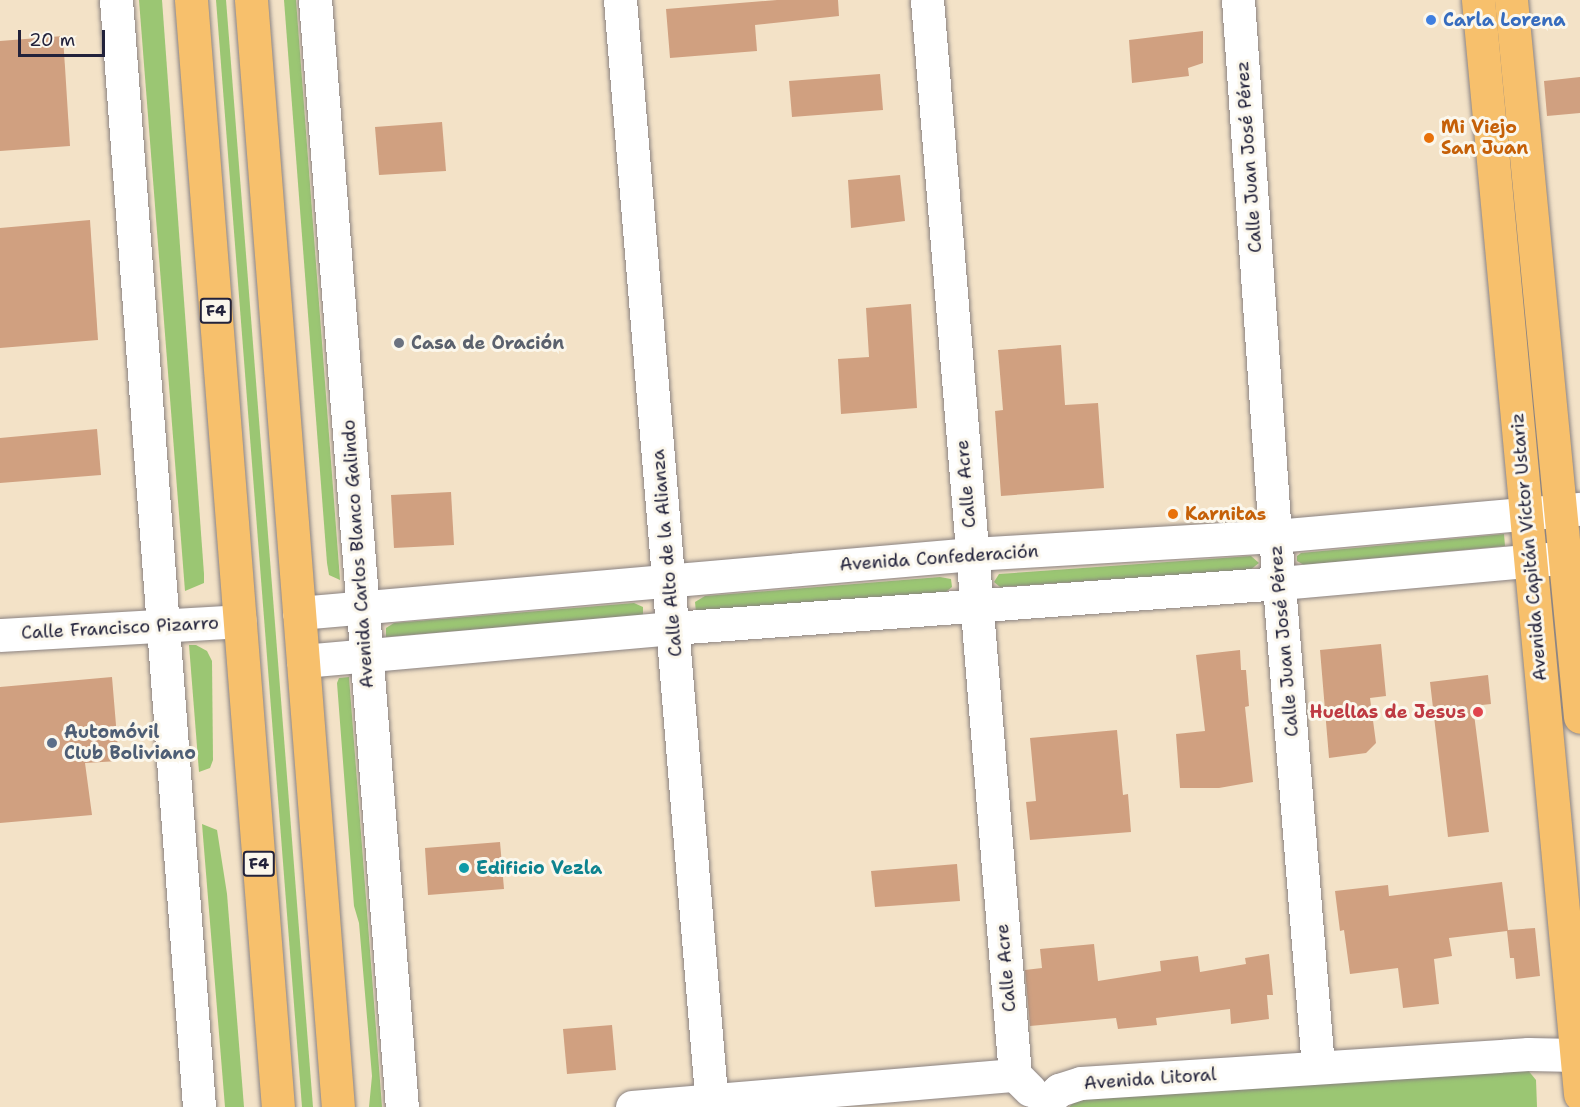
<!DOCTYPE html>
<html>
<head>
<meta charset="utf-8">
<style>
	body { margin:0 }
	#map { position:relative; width:1580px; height:1107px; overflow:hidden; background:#f3e2c7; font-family:"Shantell Sans",sans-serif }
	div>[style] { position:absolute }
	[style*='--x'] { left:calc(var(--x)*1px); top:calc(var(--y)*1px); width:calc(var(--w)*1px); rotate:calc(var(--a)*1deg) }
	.green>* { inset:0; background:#9bc673 }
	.building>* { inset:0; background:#d0a080 }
	.roads { filter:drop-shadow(0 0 2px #8a8281) drop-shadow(0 0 2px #8a8281) }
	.minor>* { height:33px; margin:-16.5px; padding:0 16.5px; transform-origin:16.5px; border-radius:16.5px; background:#fff }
	.major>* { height:33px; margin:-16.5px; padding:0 16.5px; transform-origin:16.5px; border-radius:16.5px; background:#f7c06c }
	.dots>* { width:16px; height:16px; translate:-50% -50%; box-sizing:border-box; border:3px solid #fbf7ec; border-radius:50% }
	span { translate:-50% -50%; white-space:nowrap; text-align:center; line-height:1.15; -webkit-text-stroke:6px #fbf7ec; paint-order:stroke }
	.shield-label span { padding:2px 4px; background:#fbf7ec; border:2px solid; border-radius:4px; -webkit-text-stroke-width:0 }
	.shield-label { font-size:16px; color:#22223b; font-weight:700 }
	.shop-label { font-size:18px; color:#366cbe; font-weight:700 }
	.left { translate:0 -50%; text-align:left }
	.food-label { font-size:18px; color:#c56008; font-weight:700 }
	.street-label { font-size:18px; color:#22223b }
	.worship-label { font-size:18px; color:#5b616d; font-weight:700 }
	.health-label { font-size:18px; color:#be3a42; font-weight:700 }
	.right { translate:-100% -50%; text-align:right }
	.service-label { font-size:18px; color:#4e5e75; font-weight:700 }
	.culture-label { font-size:18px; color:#0d838f; font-weight:700 }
	.scale { position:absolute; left:18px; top:30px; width:87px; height:27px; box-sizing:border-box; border:3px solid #22223b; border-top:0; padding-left:8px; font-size:18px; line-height:21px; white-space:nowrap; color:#22223b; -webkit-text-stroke:4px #fbf7ec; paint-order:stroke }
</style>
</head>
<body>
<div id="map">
	<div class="green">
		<i style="clip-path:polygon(139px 0,162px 0,204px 574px,204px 583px,185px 591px)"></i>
		<i style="clip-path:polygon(216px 0,226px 0,313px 1107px,302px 1107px)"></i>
		<i style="clip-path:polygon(284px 0,296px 0,340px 580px,329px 575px,327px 563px)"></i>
		<i style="clip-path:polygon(1504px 534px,1505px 546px,1304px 565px,1297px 561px,1297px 556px,1301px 553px)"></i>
		<i style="clip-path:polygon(1251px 556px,1259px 563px,1250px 570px,1000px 587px,994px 582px,999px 574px)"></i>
		<i style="clip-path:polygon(940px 577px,951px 579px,952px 587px,942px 595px,696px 612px,695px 602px,705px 596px)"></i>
		<i style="clip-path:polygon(634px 603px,643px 607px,643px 615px,386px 637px,386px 628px,394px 623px)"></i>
		<i style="clip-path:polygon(189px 645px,196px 645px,207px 651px,212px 661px,213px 760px,210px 768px,199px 772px)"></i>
		<i style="clip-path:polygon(349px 677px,382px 1107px,369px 1107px,372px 1076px,359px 923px,354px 906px,337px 683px,339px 678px)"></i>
		<i style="clip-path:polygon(202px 824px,217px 830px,227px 894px,244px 1107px,225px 1107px)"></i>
		<i style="clip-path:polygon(1527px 1069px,1536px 1080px,1537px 1107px,1069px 1107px,1078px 1099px)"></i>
	</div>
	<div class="building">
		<i style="clip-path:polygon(777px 0,838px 0,839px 16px,755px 25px,757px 51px,670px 58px,666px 9px)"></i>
		<i style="clip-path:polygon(1203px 31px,1203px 63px,1188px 68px,1189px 76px,1132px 83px,1129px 40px)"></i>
		<i style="clip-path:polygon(63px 36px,70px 146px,0 151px,0 41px)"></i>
		<i style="clip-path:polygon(880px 74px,883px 110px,792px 117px,789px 81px)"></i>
		<i style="clip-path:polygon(1580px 77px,1580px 113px,1547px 116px,1544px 81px)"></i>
		<i style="clip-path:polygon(442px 122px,446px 171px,379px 175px,375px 127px)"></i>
		<i style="clip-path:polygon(900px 175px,905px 221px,851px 228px,848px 180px)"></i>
		<i style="clip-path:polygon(90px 220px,98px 340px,0 348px,0 228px)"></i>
		<i style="clip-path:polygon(911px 304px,917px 408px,841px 414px,838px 359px,869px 357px,866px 308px)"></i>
		<i style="clip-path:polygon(1061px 345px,1065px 405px,1098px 403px,1104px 488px,1001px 496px,995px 411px,1003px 410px,998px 350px)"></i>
		<i style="clip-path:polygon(97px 429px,101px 475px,0 483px,0 438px)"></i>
		<i style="clip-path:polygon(451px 492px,454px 545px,394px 548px,391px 495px)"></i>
		<i style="clip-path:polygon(1381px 644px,1386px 696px,1370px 698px,1376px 743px,1366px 753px,1329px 758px,1320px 650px)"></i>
		<i style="clip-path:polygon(1240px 650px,1241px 670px,1246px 670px,1249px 706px,1245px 707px,1253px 782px,1219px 788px,1180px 788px,1176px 734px,1205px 731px,1196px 655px)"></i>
		<i style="clip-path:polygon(1488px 675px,1491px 704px,1473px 706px,1489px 832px,1448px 837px,1430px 682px)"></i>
		<i style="clip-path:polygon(112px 677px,119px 761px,85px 763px,92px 815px,0 823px,0 687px)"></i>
		<i style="clip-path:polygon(1117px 730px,1123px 795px,1128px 794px,1131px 832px,1030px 840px,1026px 802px,1036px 801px,1030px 738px)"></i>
		<i style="clip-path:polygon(500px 842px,504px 889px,428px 895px,425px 848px)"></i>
		<i style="clip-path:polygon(957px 864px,960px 901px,875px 907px,871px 871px)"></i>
		<i style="clip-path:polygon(1502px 882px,1508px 930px,1535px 928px,1540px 976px,1516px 979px,1514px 958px,1510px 958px,1507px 931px,1449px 938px,1452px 956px,1434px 959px,1439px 1004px,1403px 1008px,1398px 968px,1350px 974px,1344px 930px,1340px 931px,1335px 891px,1388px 885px,1389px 896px)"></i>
		<i style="clip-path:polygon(1094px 944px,1098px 981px,1161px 971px,1160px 961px,1198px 956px,1200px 972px,1246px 964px,1245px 958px,1269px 954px,1273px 995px,1267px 995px,1269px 1019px,1231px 1024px,1230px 1009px,1156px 1018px,1157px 1025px,1118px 1029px,1116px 1018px,1030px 1026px,1025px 970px,1042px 968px,1040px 949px)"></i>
		<i style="clip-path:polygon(612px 1025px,616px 1070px,567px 1074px,563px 1029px)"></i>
	</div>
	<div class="roads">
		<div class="minor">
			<i style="--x:116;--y:0;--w:1110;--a:85.71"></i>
			<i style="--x:315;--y:0;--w:1110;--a:85.51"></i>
			<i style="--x:620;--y:0;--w:1111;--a:85.25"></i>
			<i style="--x:927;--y:0;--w:1079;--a:85.32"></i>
			<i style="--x:1238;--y:0;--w:537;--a:86.05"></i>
			<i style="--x:1275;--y:536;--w:533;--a:85.37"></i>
			<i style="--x:299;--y:613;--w:676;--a:-5.01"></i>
			<i style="--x:972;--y:554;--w:304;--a:-3.4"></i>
			<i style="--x:1275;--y:536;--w:306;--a:-5.1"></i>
			<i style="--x:0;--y:635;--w:240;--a:-3.3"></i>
			<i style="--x:303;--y:661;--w:371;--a:-5.1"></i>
			<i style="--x:673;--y:628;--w:609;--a:-4.24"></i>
			<i style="--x:1280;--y:583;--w:281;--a:-5.1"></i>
			<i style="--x:1044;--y:1104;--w:21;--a:-43"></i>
			<i style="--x:1059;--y:1090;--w:23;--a:-18"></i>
			<i style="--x:1081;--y:1083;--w:448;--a:-3.7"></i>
			<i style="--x:1528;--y:1054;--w:49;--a:1.2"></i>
			<i style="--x:632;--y:1107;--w:384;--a:-4.8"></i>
			<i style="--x:1015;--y:1075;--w:21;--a:45"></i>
		</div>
		<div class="major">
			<i style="--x:191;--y:0;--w:1110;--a:85.51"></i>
			<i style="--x:251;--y:0;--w:1110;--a:85.51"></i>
			<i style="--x:1478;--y:0;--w:1099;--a:84.67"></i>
			<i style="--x:1511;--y:0;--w:720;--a:84.5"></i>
		</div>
	</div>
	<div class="dots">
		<i style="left:1431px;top:20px;background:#3f7fe0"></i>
		<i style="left:1429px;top:138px;background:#e8710a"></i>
		<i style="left:399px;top:343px;background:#6b7280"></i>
		<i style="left:1173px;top:514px;background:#e8710a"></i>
		<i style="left:1478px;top:712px;background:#e0444e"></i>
		<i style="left:52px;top:743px;background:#5c6f8a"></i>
		<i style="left:464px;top:868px;background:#0f9aa8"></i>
	</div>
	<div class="shield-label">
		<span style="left:216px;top:311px">F4</span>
		<span style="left:259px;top:864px">F4</span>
	</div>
	<div class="shop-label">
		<span class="left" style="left:1443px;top:20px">Carla Lorena</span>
	</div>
	<div class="food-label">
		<span class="left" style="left:1441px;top:138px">Mi Viejo<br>San Juan</span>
		<span class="left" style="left:1185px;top:514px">Karnitas</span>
	</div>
	<div class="street-label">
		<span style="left:1249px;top:157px;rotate:-94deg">Calle Juan José Pérez</span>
		<span style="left:966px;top:484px;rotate:-95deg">Calle Acre</span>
		<span style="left:1529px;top:547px;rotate:-95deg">Avenida Capitán Víctor Ustariz</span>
		<span style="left:667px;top:553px;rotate:-95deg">Calle Alto de la Alianza</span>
		<span style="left:358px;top:554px;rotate:-94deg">Avenida Carlos Blanco Galindo</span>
		<span style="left:939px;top:558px;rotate:-4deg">Avenida Confederación</span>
		<span style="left:120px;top:628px;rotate:-3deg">Calle Francisco Pizarro</span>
		<span style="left:1284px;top:641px;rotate:-95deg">Calle Juan José Pérez</span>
		<span style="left:1006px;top:968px;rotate:-95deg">Calle Acre</span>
		<span style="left:1150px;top:1079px;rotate:-4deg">Avenida Litoral</span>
	</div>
	<div class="worship-label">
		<span class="left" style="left:411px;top:343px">Casa de Oración</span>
	</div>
	<div class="health-label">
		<span class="right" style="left:1466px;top:712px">Huellas de Jesus</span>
	</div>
	<div class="service-label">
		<span class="left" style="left:64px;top:743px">Automóvil<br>Club Boliviano</span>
	</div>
	<div class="culture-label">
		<span class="left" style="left:476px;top:868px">Edificio Vezla</span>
	</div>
	<div class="scale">20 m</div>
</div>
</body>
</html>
